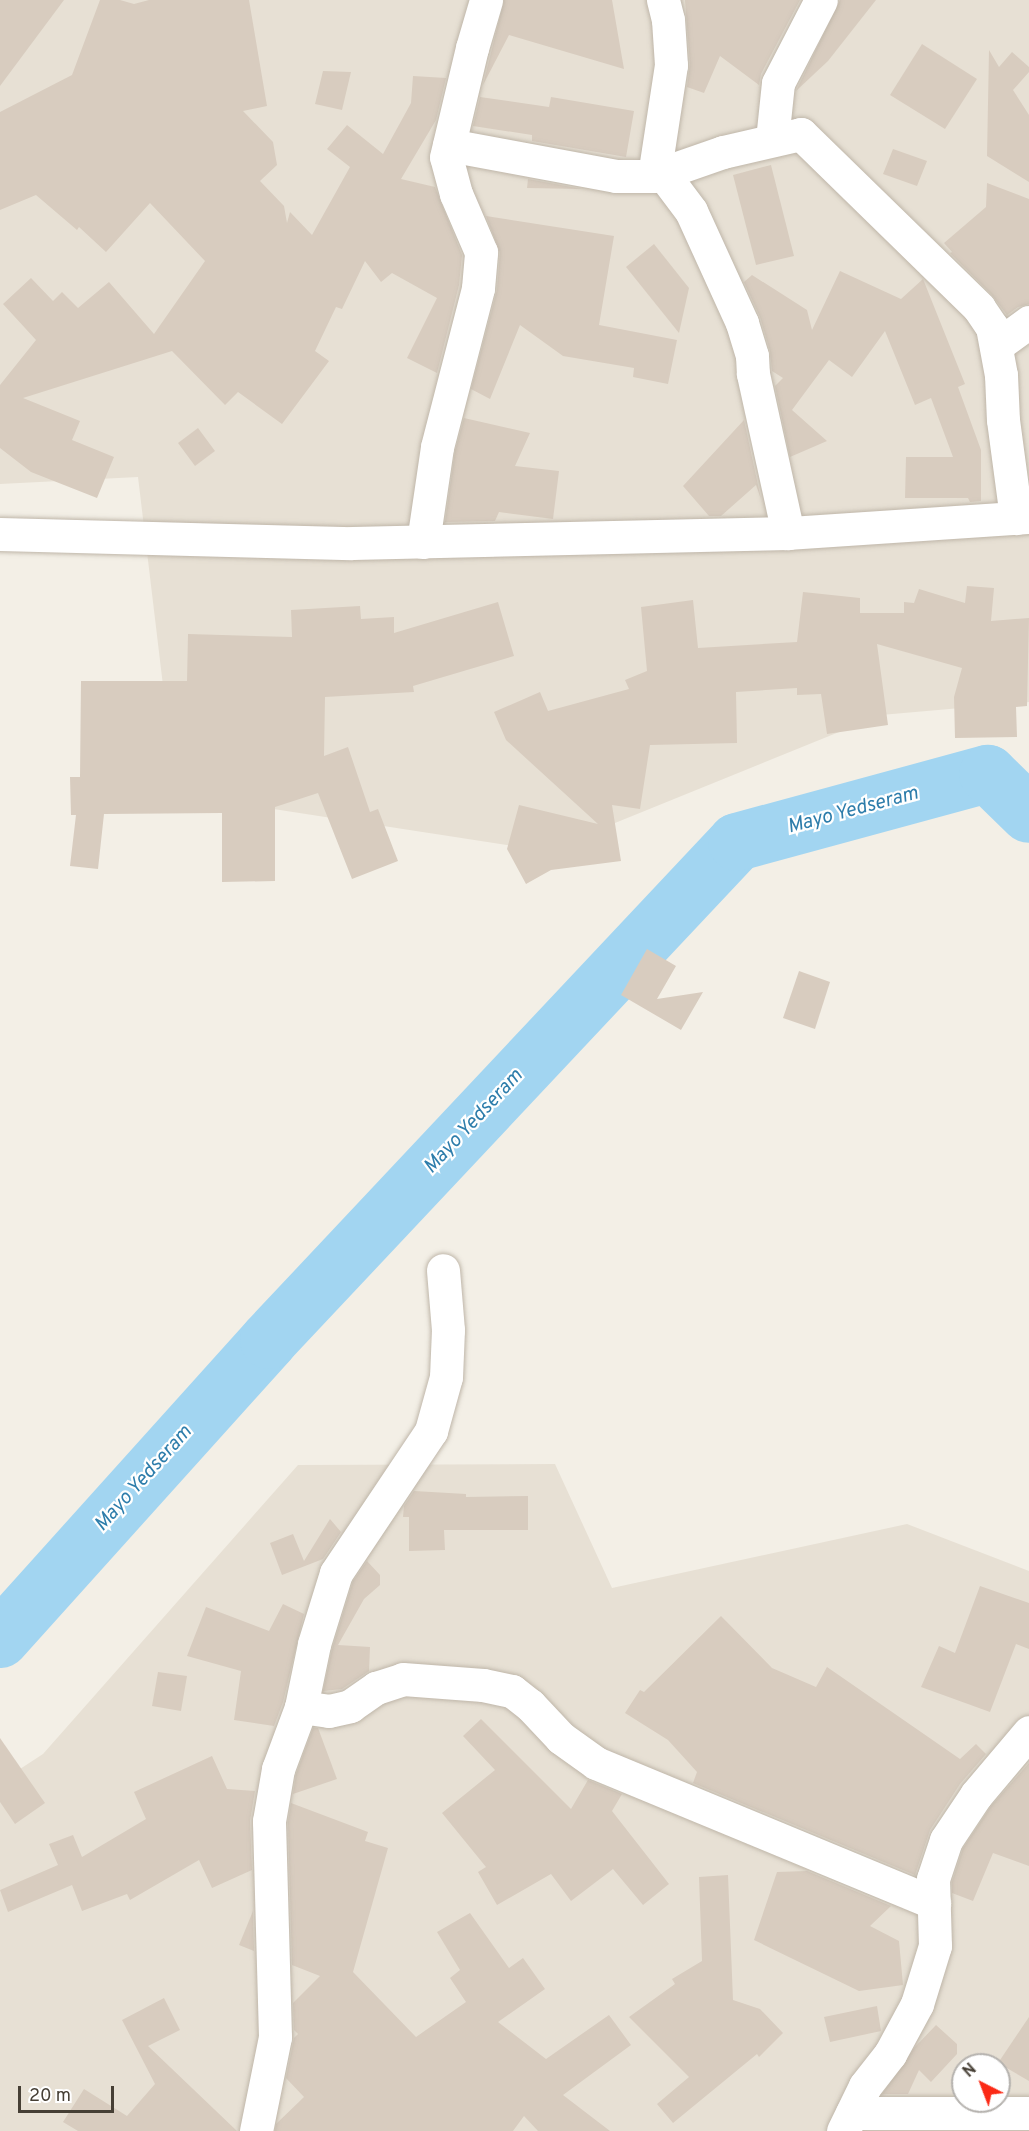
<!DOCTYPE html>
<html>
<head>
<meta charset="utf-8">
<style>
	body { margin:0 }
	#map { position:relative; width:1029px; height:2131px; overflow:hidden; background:#f3efe6; font-family:Overpass,sans-serif }
	div>[style] { position:absolute }
	[style*='--x'] { left:calc(var(--x)*1px); top:calc(var(--y)*1px); width:calc(var(--w)*1px); rotate:calc(var(--a)*1deg) }
	.residential>* { inset:0; background:#e7e0d4 }
	.river>* { height:58px; margin:-29px; padding:0 29px; transform-origin:29px; border-radius:29px; background:#a2d5f1 }
	.building>* { inset:0; background:#d8ccbf }
	.roads { filter:drop-shadow(0 0 2px #bfb6a9) drop-shadow(0 0 2px #bfb6a9) }
	.street>* { height:33px; margin:-16.5px; padding:0 16.5px; transform-origin:16.5px; border-radius:16.5px; background:#fff }
	span { translate:-50% -50%; white-space:nowrap; text-align:center; line-height:1.15; -webkit-text-stroke:4.5px #fff; paint-order:stroke }
	.water-label { font-size:20px; color:#2d7dab; font-style:italic }
	.north { position:absolute; left:951px; top:2053px; width:60px; height:60px; box-sizing:border-box; background:#fff; border:2px solid #b5b2ae; border-radius:50%; rotate:318deg; font-size:16px; font-weight:700; line-height:24px; text-align:center; color:#463f35 }
	.north::after { content:''; display:block; margin:auto; width:21px; height:27px; background:#fb2a16; clip-path:polygon(50% 0,100% 100%,50% 72%,0 100%) }
	.scale { position:absolute; left:18px; top:2086px; width:96px; height:27px; box-sizing:border-box; border:3px solid #463f35; border-top:0; padding-left:8px; font-size:18px; line-height:21px; white-space:nowrap; color:#463f35; -webkit-text-stroke:4px #fff; paint-order:stroke }
</style>
</head>
<body>
<div id="map">
	<div class="residential">
		<i style="clip-path:polygon(0 0,1029px 0,1029px 702px,881px 715px,546px 851px,176px 794px,138px 477px,0 484px)"></i>
		<i style="clip-path:polygon(evenodd,555px 1464px,612px 1588px,907px 1524px,1029px 1571px,1029px 2131px,0 2131px,0 1782px,43px 1754px,298px 1465px,555px 1464px,963px 2065px,999px 2065px,999px 2101px,963px 2101px,963px 2065px)"></i>
	</div>
	<div class="river">
		<i style="--x:0;--y:1639;--w:402;--a:-48"></i>
		<i style="--x:269;--y:1340;--w:683;--a:-46.78"></i>
		<i style="--x:737;--y:842;--w:260;--a:-15.2"></i>
		<i style="--x:988;--y:774;--w:57;--a:44.3"></i>
	</div>
	<div class="building">
		<i style="clip-path:polygon(0 0,64px 0,0 86px)"></i>
		<i style="clip-path:polygon(100px 0,120px 0,134px 4px,149px 0,249px 0,267px 106px,243px 111px,273px 142px,277px 165px,260px 181px,284px 206px,287px 223px,290px 212px,312px 235px,350px 167px,327px 149px,347px 125px,383px 154px,411px 103px,413px 76px,446px 78px,436px 120px,401px 179px,435px 187px,462px 255px,459px 285px,437px 373px,407px 358px,437px 298px,392px 273px,381px 282px,365px 261px,342px 309px,336px 307px,315px 351px,329px 361px,282px 424px,238px 392px,225px 405px,172px 351px,23px 398px,80px 421px,72px 440px,114px 457px,97px 498px,31px 472px,0 448px,0 385px,36px 340px,3px 304px,31px 278px,53px 301px,62px 292px,78px 308px,109px 282px,154px 334px,205px 261px,150px 203px,106px 252px,79px 227px,77px 230px,36px 195px,0 210px,0 112px,72px 75px)"></i>
		<i style="clip-path:polygon(504px 0,612px 0,624px 69px,509px 35px,483px 85px)"></i>
		<i style="clip-path:polygon(685px 0,800px 0,761px 74px,759px 85px,720px 56px,704px 93px,687px 87px,690px 64px)"></i>
		<i style="clip-path:polygon(840px 0,876px 0,828px 61px,796px 91px)"></i>
		<i style="clip-path:polygon(922px 44px,977px 79px,945px 129px,890px 95px)"></i>
		<i style="clip-path:polygon(989px 50px,999px 67px,1012px 52px,1029px 67px,1029px 72px,1013px 90px,1029px 115px,1029px 182px,987px 156px)"></i>
		<i style="clip-path:polygon(323px 71px,351px 72px,342px 110px,315px 104px)"></i>
		<i style="clip-path:polygon(480px 97px,549px 107px,551px 97px,634px 111px,626px 157px,532px 141px,532px 135px,473px 126px)"></i>
		<i style="clip-path:polygon(893px 149px,927px 161px,917px 186px,883px 174px)"></i>
		<i style="clip-path:polygon(771px 165px,794px 256px,756px 265px,733px 175px)"></i>
		<i style="clip-path:polygon(528px 179px,582px 189px,527px 188px)"></i>
		<i style="clip-path:polygon(987px 183px,1029px 199px,1029px 304px,1018px 307px,1007px 315px,992px 295px,950px 253px,952px 252px,944px 243px,986px 207px)"></i>
		<i style="clip-path:polygon(486px 216px,614px 236px,599px 325px,677px 340px,668px 384px,633px 377px,634px 368px,563px 356px,520px 325px,490px 399px,471px 389px,497px 290px,500px 253px)"></i>
		<i style="clip-path:polygon(654px 244px,689px 288px,679px 333px,626px 267px)"></i>
		<i style="clip-path:polygon(840px 271px,901px 299px,923px 279px,965px 384px,958px 387px,981px 450px,981px 501px,970px 502px,968px 498px,905px 498px,906px 457px,953px 457px,931px 398px,915px 405px,885px 331px,852px 377px,829px 360px,792px 410px,827px 441px,790px 457px,775px 386px,783px 378px,772px 371px,770px 351px,760px 317px,744px 282px,752px 275px,807px 310px,812px 330px)"></i>
		<i style="clip-path:polygon(464px 418px,530px 433px,515px 466px,559px 471px,553px 519px,499px 512px,495px 521px,445px 522px,455px 451px)"></i>
		<i style="clip-path:polygon(744px 420px,761px 499px,756px 485px,721px 516px,709px 516px,683px 486px)"></i>
		<i style="clip-path:polygon(198px 428px,215px 451px,195px 466px,178px 443px)"></i>
		<i style="clip-path:polygon(967px 586px,994px 588px,991px 621px,1029px 618px,1027px 706px,1016px 707px,1017px 737px,955px 738px,954px 697px,962px 668px,877px 644px,888px 725px,827px 734px,821px 694px,797px 695px,797px 688px,736px 692px,737px 743px,650px 745px,640px 809px,612px 805px,621px 861px,551px 870px,526px 884px,507px 849px,519px 805px,598px 824px,506px 740px,494px 712px,540px 692px,548px 711px,629px 689px,625px 680px,647px 671px,641px 607px,693px 600px,698px 648px,797px 642px,803px 592px,860px 598px,860px 613px,904px 613px,904px 602px,914px 603px,919px 589px,965px 603px)"></i>
		<i style="clip-path:polygon(498px 602px,514px 656px,413px 686px,414px 692px,325px 697px,324px 756px,348px 747px,370px 812px,378px 809px,398px 861px,352px 879px,318px 793px,275px 807px,275px 881px,222px 882px,222px 813px,104px 814px,98px 869px,70px 866px,76px 815px,71px 815px,70px 777px,80px 777px,81px 681px,187px 681px,188px 634px,292px 637px,291px 610px,360px 606px,361px 619px,394px 617px,394px 633px)"></i>
		<i style="clip-path:polygon(647px 949px,676px 966px,657px 999px,703px 992px,681px 1030px,621px 995px)"></i>
		<i style="clip-path:polygon(799px 971px,830px 982px,815px 1029px,783px 1018px)"></i>
		<i style="clip-path:polygon(414px 1491px,466px 1494px,466px 1497px,528px 1496px,528px 1530px,444px 1530px,445px 1550px,409px 1551px,409px 1517px,403px 1517px,404px 1506px)"></i>
		<i style="clip-path:polygon(330px 1519px,341px 1532px,323px 1559px,282px 1575px,270px 1543px,293px 1534px,304px 1561px)"></i>
		<i style="clip-path:polygon(367px 1561px,380px 1575px,380px 1585px,364px 1599px,338px 1645px,370px 1647px,369px 1671px,342px 1689px,323px 1691px,332px 1649px,353px 1581px)"></i>
		<i style="clip-path:polygon(980px 1586px,1029px 1603px,1029px 1649px,1016px 1644px,990px 1712px,921px 1687px,939px 1646px,955px 1653px)"></i>
		<i style="clip-path:polygon(283px 1604px,304px 1614px,283px 1702px,274px 1726px,234px 1720px,241px 1671px,187px 1656px,206px 1607px,269px 1631px)"></i>
		<i style="clip-path:polygon(721px 1616px,772px 1668px,816px 1687px,827px 1667px,960px 1759px,976px 1744px,986px 1754px,960px 1784px,930px 1830px,915px 1875px,693px 1783px,697px 1772px,668px 1740px,625px 1713px,640px 1690px,644px 1692px)"></i>
		<i style="clip-path:polygon(158px 1672px,187px 1676px,181px 1711px,152px 1706px)"></i>
		<i style="clip-path:polygon(481px 1719px,571px 1809px,588px 1780px,622px 1794px,612px 1811px,669px 1884px,643px 1905px,613px 1869px,571px 1901px,551px 1874px,497px 1905px,478px 1872px,486px 1867px,442px 1813px,495px 1770px,463px 1736px)"></i>
		<i style="clip-path:polygon(313px 1728px,318px 1728px,337px 1779px,293px 1794px,296px 1774px)"></i>
		<i style="clip-path:polygon(0 1738px,45px 1803px,15px 1824px,0 1802px)"></i>
		<i style="clip-path:polygon(212px 1756px,227px 1789px,255px 1791px,250px 1821px,252px 1870px,212px 1888px,199px 1860px,130px 1900px,127px 1894px,82px 1911px,72px 1885px,8px 1912px,0 1890px,58px 1865px,49px 1844px,73px 1835px,82px 1857px,146px 1819px,134px 1792px)"></i>
		<i style="clip-path:polygon(1029px 1763px,1029px 1866px,993px 1853px,973px 1901px,952px 1893px,952px 1882px,963px 1848px,991px 1806px)"></i>
		<i style="clip-path:polygon(291px 1803px,368px 1832px,365px 1841px,388px 1848px,353px 1972px,416px 2037px,466px 2002px,450px 1978px,460px 1970px,437px 1932px,470px 1913px,509px 1968px,523px 1958px,545px 1989px,498px 2022px,546px 2059px,609px 2015px,631px 2045px,563px 2095px,610px 2131px,538px 2131px,524px 2116px,513px 2131px,275px 2131px,276px 2124px,304px 2097px,286px 2078px,294px 2038px,298px 2034px,294px 2030px,293px 2003px,320px 1976px,292px 1965px,288px 1822px)"></i>
		<i style="clip-path:polygon(807px 1871px,891px 1906px,870px 1926px,899px 1941px,903px 1985px,859px 1991px,754px 1940px,777px 1872px)"></i>
		<i style="clip-path:polygon(728px 1875px,733px 2000px,760px 2009px,783px 2033px,759px 2057px,757px 2054px,673px 2123px,657px 2104px,689px 2077px,629px 2017px,675px 1984px,672px 1979px,702px 1961px,699px 1877px)"></i>
		<i style="clip-path:polygon(253px 1911px,254px 1951px,239px 1945px)"></i>
		<i style="clip-path:polygon(164px 1998px,180px 2030px,148px 2046px,237px 2131px,78px 2131px,63px 2122px,84px 2089px,127px 2116px,155px 2084px,122px 2020px)"></i>
		<i style="clip-path:polygon(877px 2006px,881px 2031px,830px 2042px,824px 2017px)"></i>
		<i style="clip-path:polygon(1029px 2017px,1029px 2081px,998px 2063px)"></i>
		<i style="clip-path:polygon(936px 2025px,957px 2044px,957px 2054px,931px 2082px,919px 2070px,908px 2094px,882px 2094px,914px 2048px)"></i>
	</div>
	<div class="roads">
		<div class="street">
			<i style="--x:772;--y:140;--w:57;--a:-84"></i>
			<i style="--x:778;--y:83;--w:93;--a:-62.6"></i>
			<i style="--x:449;--y:145;--w:170;--a:10.5"></i>
			<i style="--x:616;--y:176;--w:38;--a:0"></i>
			<i style="--x:654;--y:176;--w:73;--a:-19.2"></i>
			<i style="--x:723;--y:152;--w:80;--a:-13"></i>
			<i style="--x:801;--y:134;--w:249;--a:44.3"></i>
			<i style="--x:979;--y:308;--w:23;--a:56"></i>
			<i style="--x:992;--y:327;--w:49;--a:79.4"></i>
			<i style="--x:1001;--y:375;--w:45;--a:87.5"></i>
			<i style="--x:1003;--y:420;--w:99;--a:82.4"></i>
			<i style="--x:664;--y:175;--w:45;--a:53.1"></i>
			<i style="--x:691;--y:211;--w:123;--a:65.5"></i>
			<i style="--x:742;--y:323;--w:34;--a:73"></i>
			<i style="--x:752;--y:356;--w:18;--a:87"></i>
			<i style="--x:753;--y:374;--w:163;--a:77.6"></i>
			<i style="--x:654;--y:176;--w:112;--a:-81.3"></i>
			<i style="--x:671;--y:65;--w:45;--a:-93.8"></i>
			<i style="--x:668;--y:20;--w:21;--a:-104"></i>
			<i style="--x:996;--y:346;--w:41;--a:-36"></i>
			<i style="--x:0;--y:534;--w:352;--a:1.5"></i>
			<i style="--x:352;--y:543;--w:436;--a:-1.3"></i>
			<i style="--x:788;--y:533;--w:242;--a:-3.8"></i>
			<i style="--x:423;--y:542;--w:96;--a:-81.6"></i>
			<i style="--x:437;--y:447;--w:164;--a:-75.5"></i>
			<i style="--x:478;--y:288;--w:36;--a:-85"></i>
			<i style="--x:481;--y:252;--w:63;--a:-113.3"></i>
			<i style="--x:456;--y:194;--w:38;--a:-105"></i>
			<i style="--x:446;--y:157;--w:112;--a:-76.6"></i>
			<i style="--x:472;--y:48;--w:50;--a:-73.7"></i>
			<i style="--x:301;--y:1707;--w:28;--a:8"></i>
			<i style="--x:329;--y:1711;--w:22;--a:-13"></i>
			<i style="--x:350;--y:1706;--w:32;--a:-35"></i>
			<i style="--x:376;--y:1688;--w:28;--a:-18"></i>
			<i style="--x:403;--y:1679;--w:80;--a:4.3"></i>
			<i style="--x:483;--y:1685;--w:30;--a:12"></i>
			<i style="--x:512;--y:1691;--w:23;--a:38"></i>
			<i style="--x:530;--y:1705;--w:45;--a:46.8"></i>
			<i style="--x:561;--y:1738;--w:43;--a:35.5"></i>
			<i style="--x:596;--y:1763;--w:366;--a:22.5"></i>
			<i style="--x:852;--y:2113;--w:177;--a:0"></i>
			<i style="--x:256;--y:2131;--w:96;--a:-78.6"></i>
			<i style="--x:275;--y:2037;--w:216;--a:-91.6"></i>
			<i style="--x:269;--y:1821;--w:53;--a:-80.2"></i>
			<i style="--x:278;--y:1769;--w:66;--a:-69.6"></i>
			<i style="--x:301;--y:1707;--w:64;--a:-78.3"></i>
			<i style="--x:314;--y:1644;--w:74;--a:-72.8"></i>
			<i style="--x:336;--y:1573;--w:171;--a:-56.2"></i>
			<i style="--x:431;--y:1431;--w:56;--a:-74.5"></i>
			<i style="--x:446;--y:1377;--w:47;--a:-87.6"></i>
			<i style="--x:448;--y:1330;--w:60;--a:-94.8"></i>
			<i style="--x:843;--y:2131;--w:50;--a:-63.9"></i>
			<i style="--x:865;--y:2086;--w:41;--a:-52"></i>
			<i style="--x:890;--y:2054;--w:57;--a:-61.6"></i>
			<i style="--x:917;--y:2004;--w:61;--a:-72.8"></i>
			<i style="--x:935;--y:1946;--w:67;--a:-91.7"></i>
			<i style="--x:933;--y:1879;--w:41;--a:-71.6"></i>
			<i style="--x:946;--y:1840;--w:54;--a:-56.3"></i>
			<i style="--x:976;--y:1795;--w:82;--a:-49.9"></i>
		</div>
	</div>
	<div class="water-label">
		<span style="left:853px;top:811px;rotate:-15deg">Mayo Yedseram</span>
		<span style="left:474px;top:1122px;rotate:-47deg">Mayo Yedseram</span>
		<span style="left:144px;top:1479px;rotate:-48deg">Mayo Yedseram</span>
	</div>
	<div class="north">N</div>
	<div class="scale">20 m</div>
</div>
</body>
</html>
